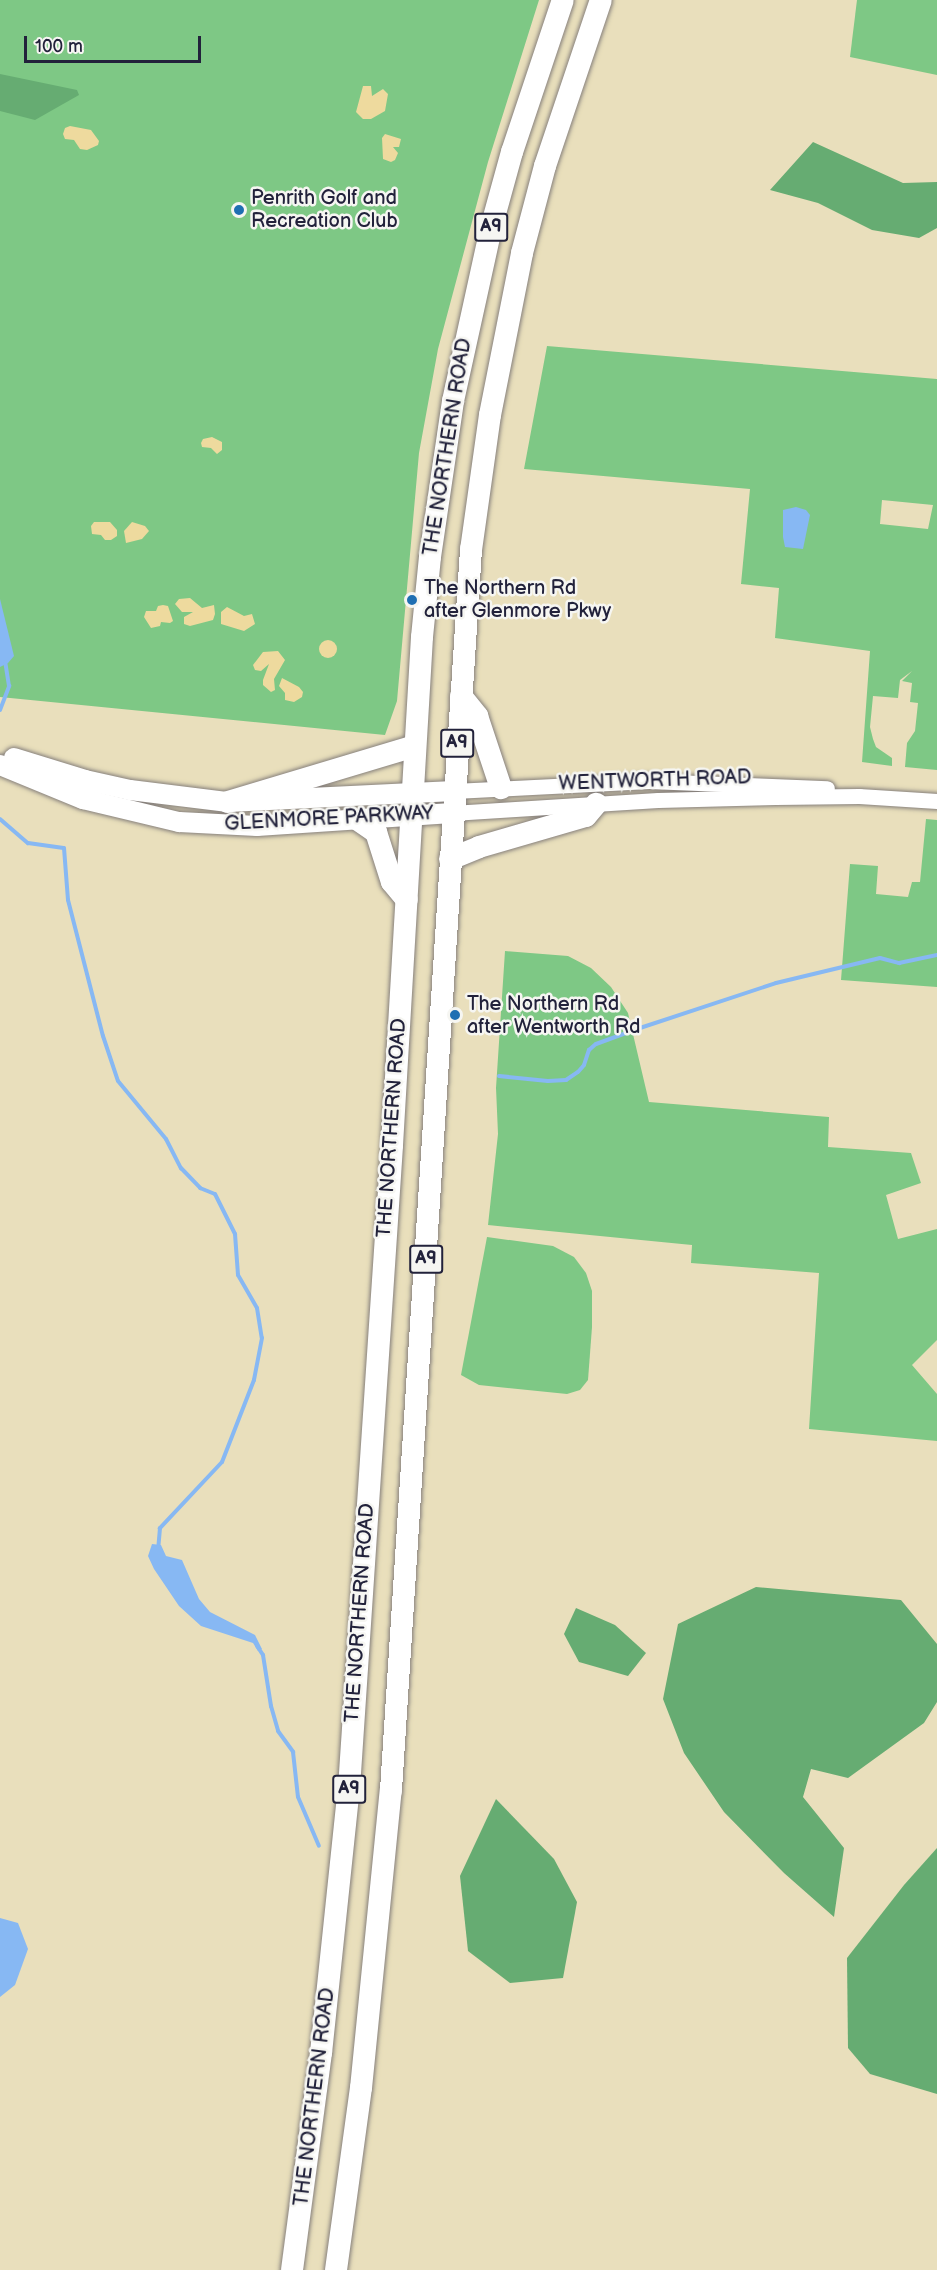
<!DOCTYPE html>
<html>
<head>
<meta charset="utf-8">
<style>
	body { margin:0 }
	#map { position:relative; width:937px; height:2270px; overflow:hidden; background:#e9dfbc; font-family:"Balsamiq Sans",sans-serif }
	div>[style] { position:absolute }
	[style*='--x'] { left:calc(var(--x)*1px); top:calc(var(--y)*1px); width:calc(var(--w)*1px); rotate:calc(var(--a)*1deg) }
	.green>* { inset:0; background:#7ec885 }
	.forest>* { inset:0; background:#66ac72 }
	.sand>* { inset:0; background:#eeda9e }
	.round { border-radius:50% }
	.water>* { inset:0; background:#87b8f3 }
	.stream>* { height:4px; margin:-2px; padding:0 2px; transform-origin:2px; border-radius:2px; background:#87b8f3 }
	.roads { filter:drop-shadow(0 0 2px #86807c) drop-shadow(0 0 2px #86807c) }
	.minor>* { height:15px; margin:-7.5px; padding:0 7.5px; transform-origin:7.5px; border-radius:7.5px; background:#fff }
	.major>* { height:20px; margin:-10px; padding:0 10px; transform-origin:10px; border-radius:10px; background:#fff }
	.highway>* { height:22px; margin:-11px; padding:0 11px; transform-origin:11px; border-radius:11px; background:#fff }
	.dots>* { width:16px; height:16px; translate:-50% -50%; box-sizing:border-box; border:3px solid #f6f6f2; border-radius:50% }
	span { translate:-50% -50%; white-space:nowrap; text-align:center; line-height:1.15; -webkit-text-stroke:5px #f6f6f2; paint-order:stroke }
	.shield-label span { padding:2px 4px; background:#f6f6f2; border:2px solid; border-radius:4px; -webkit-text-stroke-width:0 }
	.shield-label { font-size:18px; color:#22223b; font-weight:700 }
	.poi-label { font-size:20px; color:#22223b }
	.left { translate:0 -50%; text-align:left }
	.street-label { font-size:20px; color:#22223b }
	.scale { position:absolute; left:24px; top:36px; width:177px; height:27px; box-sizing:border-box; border:3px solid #22223b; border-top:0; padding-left:8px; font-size:18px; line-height:21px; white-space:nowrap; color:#22223b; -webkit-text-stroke:4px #f6f6f2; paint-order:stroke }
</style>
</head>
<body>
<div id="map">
	<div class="green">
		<i style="clip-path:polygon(0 0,539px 0,488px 162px,438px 349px,419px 453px,397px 701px,385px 735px,0 697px)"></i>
		<i style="clip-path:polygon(857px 0,937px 0,937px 75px,850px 57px)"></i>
		<i style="clip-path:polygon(evenodd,547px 346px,937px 379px,937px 770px,905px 767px,907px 743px,915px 731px,918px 703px,910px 702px,912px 683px,902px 681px,912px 671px,900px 680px,898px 698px,873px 696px,870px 727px,873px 739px,876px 747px,892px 758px,892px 766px,862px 762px,870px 651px,775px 638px,779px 588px,741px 584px,750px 489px,524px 469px,547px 346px,882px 500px,933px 505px,928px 529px,880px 524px,882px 500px)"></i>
		<i style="clip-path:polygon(926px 819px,937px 820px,937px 987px,841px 980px,850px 864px,878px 866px,876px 894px,908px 897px,912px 882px,920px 882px)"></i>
		<i style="clip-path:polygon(505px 951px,568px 956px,591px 968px,611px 987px,628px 1013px,649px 1102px,829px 1117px,828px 1147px,911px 1153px,921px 1183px,886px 1195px,898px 1239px,937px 1229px,937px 1340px,912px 1365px,937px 1394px,937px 1441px,809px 1429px,819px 1273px,691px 1263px,692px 1245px,488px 1225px,498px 1134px,496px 1088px)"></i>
		<i style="clip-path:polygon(487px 1237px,553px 1246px,574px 1257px,586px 1273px,592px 1291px,592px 1327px,588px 1380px,580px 1390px,567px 1394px,479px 1385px,461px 1375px)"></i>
	</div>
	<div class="forest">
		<i style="clip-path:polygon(0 74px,77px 90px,79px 95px,35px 120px,0 111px)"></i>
		<i style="clip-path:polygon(813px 142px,903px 183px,937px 182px,937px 228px,919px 238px,872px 230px,818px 203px,770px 190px)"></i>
		<i style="clip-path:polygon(756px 1587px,901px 1600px,937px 1644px,937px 1702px,924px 1723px,848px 1778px,811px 1769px,803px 1797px,844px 1848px,834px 1917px,784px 1873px,724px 1812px,684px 1753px,663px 1699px,678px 1624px)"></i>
		<i style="clip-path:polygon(576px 1608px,615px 1625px,646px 1653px,628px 1676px,579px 1662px,564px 1634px)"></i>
		<i style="clip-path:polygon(496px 1799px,554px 1859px,577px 1902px,563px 1978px,510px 1983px,468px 1951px,460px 1876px)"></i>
		<i style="clip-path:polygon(937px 1848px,937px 2094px,870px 2074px,848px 2048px,847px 1958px,904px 1885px)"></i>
	</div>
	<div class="sand">
		<i style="clip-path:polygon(363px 86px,371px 86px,372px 96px,383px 89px,388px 94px,385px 111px,371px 119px,363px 119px,356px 112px)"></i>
		<i style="clip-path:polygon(70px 126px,91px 130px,99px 141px,98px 145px,87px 150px,80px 149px,74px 140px,65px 139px,63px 134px,65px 128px)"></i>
		<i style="clip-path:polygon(385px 134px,401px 139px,399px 147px,393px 147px,398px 153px,395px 160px,391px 162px,383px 159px,382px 138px)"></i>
		<i style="clip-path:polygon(212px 437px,222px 442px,222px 450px,217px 454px,211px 448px,202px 447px,201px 443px,203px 439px)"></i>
		<i style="clip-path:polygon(94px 522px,110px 522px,117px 530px,117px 536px,111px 540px,105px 540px,101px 535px,92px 534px,91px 526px)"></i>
		<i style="clip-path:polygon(132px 522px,145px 526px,149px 531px,142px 539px,126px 543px,124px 531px)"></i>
		<i style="clip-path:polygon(190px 598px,202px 608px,214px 605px,215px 614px,213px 620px,190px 626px,184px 624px,184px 617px,193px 612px,182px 612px,175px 604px,179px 599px)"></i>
		<i style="clip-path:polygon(163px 605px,168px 606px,173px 621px,170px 623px,161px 622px,160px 626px,151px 628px,144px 617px,146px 611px,156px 611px,158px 606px)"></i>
		<i style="clip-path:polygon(227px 607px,244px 616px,252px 614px,255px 624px,244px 631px,221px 624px,221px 612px)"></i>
		<i class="round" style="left:319px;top:640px;width:18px;height:18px"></i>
		<i style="clip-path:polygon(278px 651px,285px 660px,274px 679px,275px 690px,271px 692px,263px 685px,263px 680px,269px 664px,261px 671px,255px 670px,253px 665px,263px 652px)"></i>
		<i style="clip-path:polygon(282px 678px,299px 687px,303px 692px,302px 697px,294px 702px,285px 700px,285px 693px,279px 686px)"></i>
	</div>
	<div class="water">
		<i style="clip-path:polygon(796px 507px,806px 510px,810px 515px,803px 549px,785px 547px,783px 537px,783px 510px)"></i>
		<i style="clip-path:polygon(0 599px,14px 656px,8px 663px,0 667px)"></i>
		<i style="clip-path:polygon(152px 1544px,161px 1545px,166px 1556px,182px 1560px,199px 1599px,210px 1612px,255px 1635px,262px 1649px,258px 1651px,253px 1643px,201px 1626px,179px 1606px,154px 1569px,148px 1556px)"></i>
		<i style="clip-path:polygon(0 1918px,18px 1923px,28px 1949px,15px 1985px,0 1997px)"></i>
	</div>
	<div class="stream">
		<i style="--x:0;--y:710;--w:26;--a:-69"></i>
		<i style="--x:9;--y:686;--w:24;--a:-99"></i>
		<i style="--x:0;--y:819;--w:37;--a:41"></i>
		<i style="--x:28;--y:843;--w:36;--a:8"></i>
		<i style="--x:64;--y:848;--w:52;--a:85.6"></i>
		<i style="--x:68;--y:900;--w:140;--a:75.6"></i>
		<i style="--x:103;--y:1036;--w:47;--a:71.6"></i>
		<i style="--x:118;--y:1081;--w:75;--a:50.4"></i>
		<i style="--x:166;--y:1139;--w:33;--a:63"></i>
		<i style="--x:181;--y:1168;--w:28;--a:46"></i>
		<i style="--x:200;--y:1188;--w:16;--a:22"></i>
		<i style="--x:215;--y:1194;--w:45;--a:63.4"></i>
		<i style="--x:235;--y:1234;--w:41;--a:85.8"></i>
		<i style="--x:238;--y:1275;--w:38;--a:60"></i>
		<i style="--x:257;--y:1308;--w:30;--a:81"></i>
		<i style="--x:262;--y:1338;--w:43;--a:100.8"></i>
		<i style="--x:254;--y:1380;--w:88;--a:111.3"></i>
		<i style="--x:222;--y:1462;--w:91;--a:133.2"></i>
		<i style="--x:160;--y:1528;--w:21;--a:95"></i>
		<i style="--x:499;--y:1076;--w:49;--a:5.8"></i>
		<i style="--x:548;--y:1081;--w:18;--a:-3"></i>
		<i style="--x:566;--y:1080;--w:14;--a:-34"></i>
		<i style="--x:578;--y:1072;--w:9;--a:-49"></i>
		<i style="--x:584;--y:1065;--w:16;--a:-72"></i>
		<i style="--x:589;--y:1050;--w:9;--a:-41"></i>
		<i style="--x:596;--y:1044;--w:47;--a:-20"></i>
		<i style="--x:640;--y:1028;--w:143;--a:-18.3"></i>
		<i style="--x:776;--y:983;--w:107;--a:-13.5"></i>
		<i style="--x:880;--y:958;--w:20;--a:15"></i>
		<i style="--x:899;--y:963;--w:39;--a:-12"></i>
		<i style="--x:257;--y:1646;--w:11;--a:56"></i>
		<i style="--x:263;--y:1655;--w:52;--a:81.1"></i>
		<i style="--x:271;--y:1706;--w:26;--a:74"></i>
		<i style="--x:278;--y:1731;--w:26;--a:54"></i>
		<i style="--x:293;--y:1752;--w:45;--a:83.7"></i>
		<i style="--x:298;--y:1797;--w:53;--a:66.8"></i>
	</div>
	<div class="roads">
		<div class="minor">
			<i style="--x:454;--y:791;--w:195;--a:-2.9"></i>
			<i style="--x:649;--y:781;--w:178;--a:2.3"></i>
			<i style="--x:452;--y:813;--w:206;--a:-3.6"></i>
			<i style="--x:658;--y:800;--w:117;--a:-1.5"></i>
			<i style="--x:775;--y:797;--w:84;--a:-0.7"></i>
			<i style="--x:859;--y:796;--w:78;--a:3.7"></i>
		</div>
		<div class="major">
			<i style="--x:14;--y:758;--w:74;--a:17.2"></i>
			<i style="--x:85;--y:780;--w:46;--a:12.5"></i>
			<i style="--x:130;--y:790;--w:99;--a:7"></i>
			<i style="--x:228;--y:802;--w:226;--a:-2.8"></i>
			<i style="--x:0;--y:765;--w:90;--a:22.3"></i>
			<i style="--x:83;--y:799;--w:99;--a:13.5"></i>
			<i style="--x:179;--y:822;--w:78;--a:2.9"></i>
			<i style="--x:257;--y:826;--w:195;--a:-3.8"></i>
		</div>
		<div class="highway">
			<i style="--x:461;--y:696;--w:26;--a:51"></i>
			<i style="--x:477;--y:716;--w:76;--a:71.6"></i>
			<i style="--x:228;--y:802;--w:195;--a:-16.7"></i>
			<i style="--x:358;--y:820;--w:22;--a:34"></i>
			<i style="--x:376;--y:832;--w:52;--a:72.3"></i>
			<i style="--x:392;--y:882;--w:23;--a:50"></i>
			<i style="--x:450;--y:859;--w:31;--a:-22"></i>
			<i style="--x:479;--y:847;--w:111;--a:-16.2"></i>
			<i style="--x:586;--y:816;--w:16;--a:-50"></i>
			<i style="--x:292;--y:2270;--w:219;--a:-82.4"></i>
			<i style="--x:321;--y:2053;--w:266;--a:-84"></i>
			<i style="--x:349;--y:1788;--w:644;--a:-86.17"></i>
			<i style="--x:392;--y:1145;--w:509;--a:-86.62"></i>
			<i style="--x:422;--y:637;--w:80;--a:-84.3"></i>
			<i style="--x:430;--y:557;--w:158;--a:-81.6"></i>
			<i style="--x:453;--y:401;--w:177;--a:-77.6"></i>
			<i style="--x:491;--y:228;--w:79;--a:-74.6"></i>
			<i style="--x:512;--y:152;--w:160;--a:-71.5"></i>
			<i style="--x:336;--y:2270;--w:184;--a:-82.2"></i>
			<i style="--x:361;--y:2088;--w:300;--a:-84.3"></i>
			<i style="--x:391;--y:1790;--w:1243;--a:-86.31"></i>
			<i style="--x:471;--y:550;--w:136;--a:-82"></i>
			<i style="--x:490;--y:415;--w:165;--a:-78.8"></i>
			<i style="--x:522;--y:253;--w:90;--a:-75.2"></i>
			<i style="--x:545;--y:166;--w:175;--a:-71.4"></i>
		</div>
	</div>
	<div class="dots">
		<i style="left:239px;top:210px;background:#1f6fb2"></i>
		<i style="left:412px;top:600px;background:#1f6fb2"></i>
		<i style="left:455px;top:1015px;background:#1f6fb2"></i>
	</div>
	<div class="shield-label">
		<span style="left:491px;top:227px">A9</span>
		<span style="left:457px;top:743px">A9</span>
		<span style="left:426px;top:1259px">A9</span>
		<span style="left:349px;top:1789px">A9</span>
	</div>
	<div class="poi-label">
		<span class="left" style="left:251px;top:210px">Penrith Golf and<br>Recreation Club</span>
		<span class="left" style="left:424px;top:600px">The Northern Rd<br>after Glenmore Pkwy</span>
		<span class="left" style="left:467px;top:1016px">The Northern Rd<br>after Wentworth Rd</span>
	</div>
	<div class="street-label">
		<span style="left:448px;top:447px;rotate:-81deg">THE NORTHERN ROAD</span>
		<span style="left:655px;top:781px;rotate:-2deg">WENTWORTH ROAD</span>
		<span style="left:329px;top:819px;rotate:-3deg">GLENMORE PARKWAY</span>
		<span style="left:392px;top:1128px;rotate:-86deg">THE NORTHERN ROAD</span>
		<span style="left:360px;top:1613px;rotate:-86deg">THE NORTHERN ROAD</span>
		<span style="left:315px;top:2097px;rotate:-83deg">THE NORTHERN ROAD</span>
	</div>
	<div class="scale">100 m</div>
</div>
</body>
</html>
